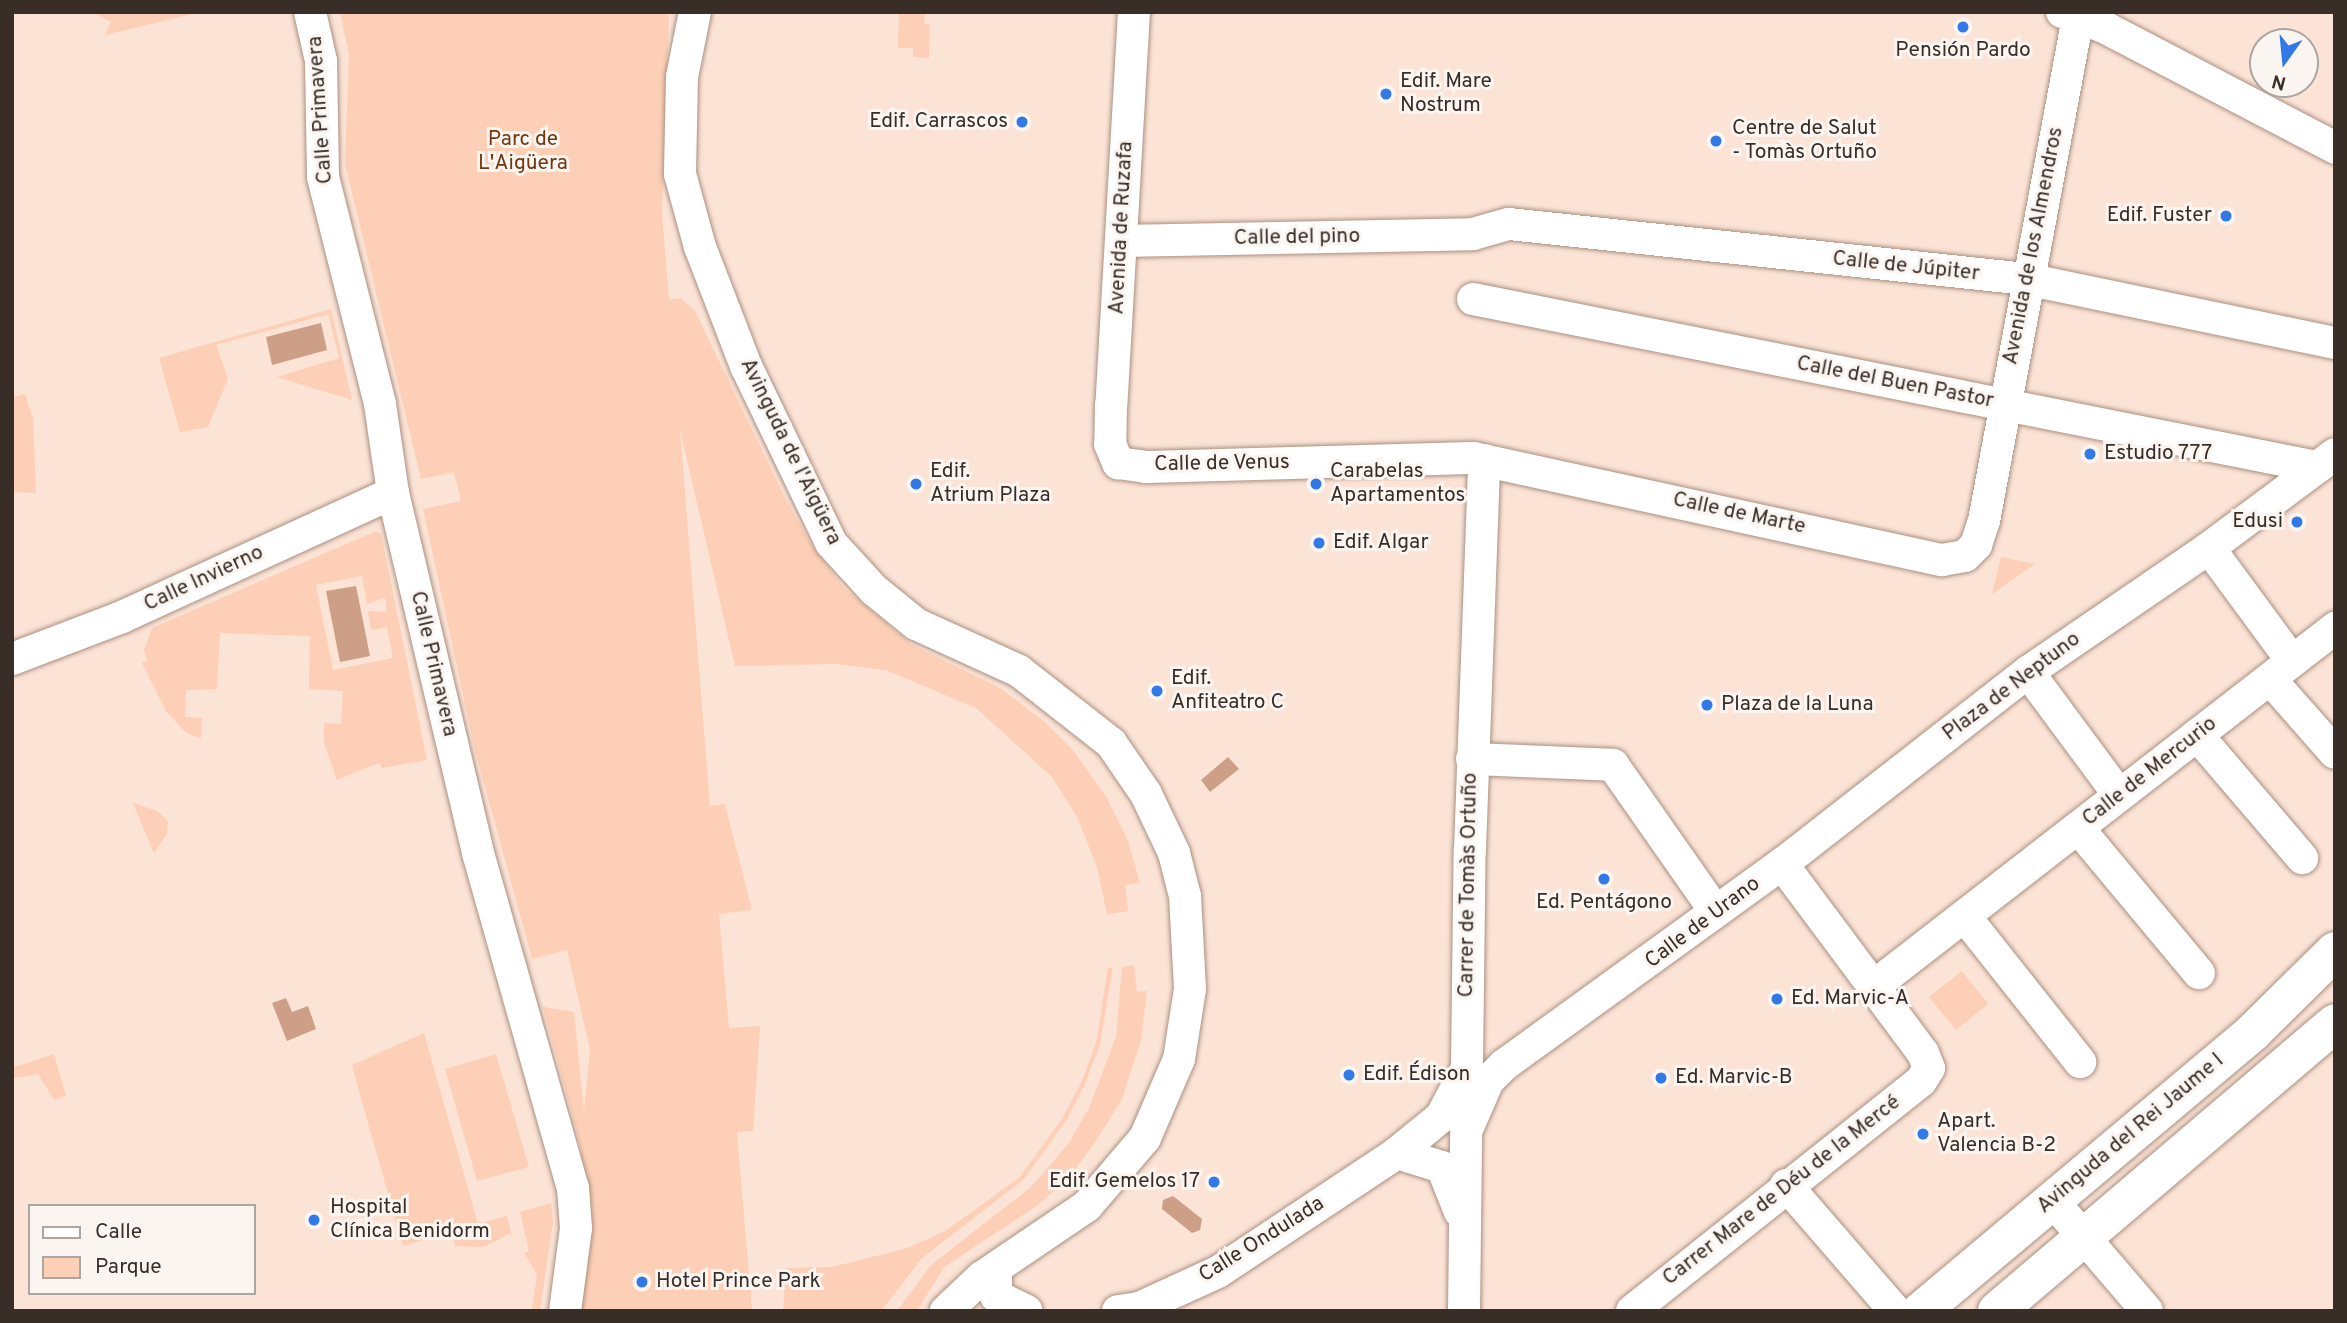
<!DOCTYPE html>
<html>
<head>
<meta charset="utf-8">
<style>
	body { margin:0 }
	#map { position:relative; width:2347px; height:1323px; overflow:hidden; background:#fbe3d6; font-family:Overpass,sans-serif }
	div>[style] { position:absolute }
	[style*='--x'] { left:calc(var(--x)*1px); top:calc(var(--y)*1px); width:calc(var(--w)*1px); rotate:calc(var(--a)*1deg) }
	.green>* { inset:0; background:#fccfb6 }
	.water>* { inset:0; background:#cc9f86 }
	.roads { filter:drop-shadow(0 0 2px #ab9081) drop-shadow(0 0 2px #ab9081) }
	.minor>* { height:32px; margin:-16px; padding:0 16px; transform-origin:16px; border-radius:16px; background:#fff }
	.major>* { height:38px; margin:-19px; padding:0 19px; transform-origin:19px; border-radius:19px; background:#fff }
	.dots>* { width:19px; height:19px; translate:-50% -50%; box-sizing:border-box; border:4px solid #fbf5f1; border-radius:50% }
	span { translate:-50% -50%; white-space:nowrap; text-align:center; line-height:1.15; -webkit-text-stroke:6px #fbf5f1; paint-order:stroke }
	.poi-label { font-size:21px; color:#382d27 }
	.left { translate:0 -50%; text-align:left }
	.right { translate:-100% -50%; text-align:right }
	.street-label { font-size:21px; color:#382d27 }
	.park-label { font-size:21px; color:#703711 }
	.frame { position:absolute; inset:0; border:14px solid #382d27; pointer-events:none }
	.legend { position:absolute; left:28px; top:1204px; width:228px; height:91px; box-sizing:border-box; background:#fbf5f1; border:2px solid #ada5a0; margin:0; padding:9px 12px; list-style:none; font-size:21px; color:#382d27 }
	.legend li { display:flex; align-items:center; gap:14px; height:35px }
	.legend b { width:35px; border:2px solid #ada5a0 }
	.north { position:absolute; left:2249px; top:28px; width:70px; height:70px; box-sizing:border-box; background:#fbf5f1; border:2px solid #ada5a0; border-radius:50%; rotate:195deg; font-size:19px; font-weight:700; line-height:28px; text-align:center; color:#382d27 }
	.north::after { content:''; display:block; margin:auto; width:24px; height:32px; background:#3179e6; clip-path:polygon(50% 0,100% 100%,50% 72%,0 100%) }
</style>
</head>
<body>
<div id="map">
	<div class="green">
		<i style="clip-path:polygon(92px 12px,197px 12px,197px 13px,105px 35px,111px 22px)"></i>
		<i style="clip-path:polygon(340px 12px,669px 12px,662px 214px,669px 300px,681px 298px,695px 311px,786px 500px,813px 547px,844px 588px,911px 644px,1000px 688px,1045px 722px,1073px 750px,1106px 796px,1128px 841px,1140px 883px,1125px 885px,1128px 911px,1107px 914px,1097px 867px,1078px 819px,1052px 777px,976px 708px,886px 670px,835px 664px,735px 666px,680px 430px,710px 806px,725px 804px,752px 910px,719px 914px,729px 1028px,760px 1026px,753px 1131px,737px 1132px,752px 1311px,567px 1311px,581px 1148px,543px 1007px,574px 1012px,584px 1112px,590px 1049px,567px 950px,532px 959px,474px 746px,423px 509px,461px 501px,454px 472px,421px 479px,345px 164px,349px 54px)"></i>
		<i style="clip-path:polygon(899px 12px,930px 12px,925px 15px,924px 24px,930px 25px,929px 58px,913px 57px,913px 48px,898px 48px)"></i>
		<i style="clip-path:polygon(331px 309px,352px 400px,277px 377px,339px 358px,328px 314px,216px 345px,228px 379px,208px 427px,180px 432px,159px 358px)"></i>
		<i style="clip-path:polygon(25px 394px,33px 419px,36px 493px,12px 492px,12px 397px)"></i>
		<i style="clip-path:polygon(evenodd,376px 531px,381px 534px,427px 760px,382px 768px,379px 763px,337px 780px,324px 743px,324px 723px,341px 724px,343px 691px,309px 689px,310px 636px,220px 633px,217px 689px,186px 690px,185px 717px,202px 718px,201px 738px,186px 733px,166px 711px,142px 663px,147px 661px,144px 650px,152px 628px,376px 531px,362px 576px,367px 604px,385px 598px,387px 612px,368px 611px,371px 630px,387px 627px,393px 658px,333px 670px,316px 585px,362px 576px)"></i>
		<i style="clip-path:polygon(2001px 557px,2035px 564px,1992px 594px)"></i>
		<i style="clip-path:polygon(133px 803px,157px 811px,168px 821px,167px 834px,154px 853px)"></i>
		<i style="clip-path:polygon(1134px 965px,1137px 992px,1147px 991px,1141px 1040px,1122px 1099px,1094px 1144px,1067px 1180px,1035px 1207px,944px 1267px,917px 1311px,897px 1311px,931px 1265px,1031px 1187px,1069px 1143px,1089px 1108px,1116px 1037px,1122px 967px)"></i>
		<i style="clip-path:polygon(1113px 967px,1100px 1044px,1085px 1084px,1066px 1121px,1023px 1180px,922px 1258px,881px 1311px,783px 1311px,786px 1268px,832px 1267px,908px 1248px,945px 1231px,1020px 1177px,1062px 1119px,1081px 1083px,1096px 1043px,1108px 968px)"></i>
		<i style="clip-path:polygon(1962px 971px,1988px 1004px,1956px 1030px,1929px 997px)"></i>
		<i style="clip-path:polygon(424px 1033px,478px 1224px,507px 1216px,511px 1233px,483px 1247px,455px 1246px,451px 1232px,403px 1246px,362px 1102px,352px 1065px)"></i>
		<i style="clip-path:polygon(54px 1054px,66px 1096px,54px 1100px,38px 1074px,12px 1078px,12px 1068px)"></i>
		<i style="clip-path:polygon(496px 1054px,529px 1167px,477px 1181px,445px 1069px)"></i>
		<i style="clip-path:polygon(551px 1203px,553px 1222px,540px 1311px,520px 1311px,532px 1309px,537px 1275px,524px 1253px,529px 1251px,520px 1212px)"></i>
	</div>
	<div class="water">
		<i style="clip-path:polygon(321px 323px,327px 350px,272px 365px,266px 337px)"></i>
		<i style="clip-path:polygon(356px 586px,370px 656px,340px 662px,326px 591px)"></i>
		<i style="clip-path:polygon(1228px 757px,1239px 769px,1210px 792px,1201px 780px)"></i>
		<i style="clip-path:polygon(286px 998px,292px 1012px,308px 1006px,316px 1029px,287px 1041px,272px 1003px)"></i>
		<i style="clip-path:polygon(1173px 1196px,1202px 1219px,1200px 1230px,1192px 1233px,1162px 1209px,1163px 1200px)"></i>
	</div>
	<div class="roads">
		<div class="minor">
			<i style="--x:310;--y:12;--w:50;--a:77.3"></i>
			<i style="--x:321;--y:61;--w:116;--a:89"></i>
			<i style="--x:323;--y:177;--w:234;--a:75.9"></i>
			<i style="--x:380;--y:404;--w:90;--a:81.7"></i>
			<i style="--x:393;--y:493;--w:370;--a:76.7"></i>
			<i style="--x:478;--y:853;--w:348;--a:74.2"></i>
			<i style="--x:573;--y:1188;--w:40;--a:85.7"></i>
			<i style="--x:576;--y:1228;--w:84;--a:97.5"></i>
			<i style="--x:695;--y:12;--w:66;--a:101.3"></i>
			<i style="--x:682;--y:77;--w:97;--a:91.2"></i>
			<i style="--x:680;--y:174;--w:76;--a:74.7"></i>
			<i style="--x:700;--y:247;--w:128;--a:68.9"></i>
			<i style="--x:746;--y:366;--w:196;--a:64.3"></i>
			<i style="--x:831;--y:543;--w:64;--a:47.5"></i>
			<i style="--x:874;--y:590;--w:54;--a:39"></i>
			<i style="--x:916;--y:624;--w:113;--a:24.5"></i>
			<i style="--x:1019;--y:671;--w:117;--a:38"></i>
			<i style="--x:1111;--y:743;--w:62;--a:55.5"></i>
			<i style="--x:1146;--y:794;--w:65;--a:64.6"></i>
			<i style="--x:1174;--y:853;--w:44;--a:75.7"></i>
			<i style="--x:1185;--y:896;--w:93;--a:86.9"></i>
			<i style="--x:1190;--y:989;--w:71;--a:98.9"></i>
			<i style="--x:1179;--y:1059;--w:86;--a:113.3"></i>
			<i style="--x:1145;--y:1138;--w:89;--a:130.5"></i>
			<i style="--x:1087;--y:1206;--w:127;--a:145.9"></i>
			<i style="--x:982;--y:1277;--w:50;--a:136.6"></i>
			<i style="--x:1134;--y:12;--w:394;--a:93.3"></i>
			<i style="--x:1111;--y:405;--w:39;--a:91"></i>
			<i style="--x:1110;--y:444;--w:21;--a:67"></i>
			<i style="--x:1118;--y:463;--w:28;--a:8"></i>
			<i style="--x:1146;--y:467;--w:327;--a:-1.6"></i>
			<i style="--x:1473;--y:458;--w:480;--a:12.3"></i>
			<i style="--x:1942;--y:560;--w:23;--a:-10"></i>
			<i style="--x:1965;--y:556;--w:16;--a:-45"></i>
			<i style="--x:1976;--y:545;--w:25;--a:-72"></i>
			<i style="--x:1984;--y:521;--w:518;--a:-79.43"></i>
			<i style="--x:2062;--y:12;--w:45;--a:19.7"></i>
			<i style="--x:2104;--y:27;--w:261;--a:27.6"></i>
			<i style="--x:1121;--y:241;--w:352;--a:-1.1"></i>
			<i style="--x:1473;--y:234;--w:37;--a:-16"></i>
			<i style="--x:1509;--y:224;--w:520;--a:6.07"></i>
			<i style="--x:2026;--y:279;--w:316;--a:11.7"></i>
			<i style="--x:1473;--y:299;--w:861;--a:11.26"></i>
			<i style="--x:2209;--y:548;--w:140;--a:53.7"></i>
			<i style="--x:12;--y:659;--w:118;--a:-20.9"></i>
			<i style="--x:122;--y:617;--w:298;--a:-24.6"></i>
			<i style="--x:2028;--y:672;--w:153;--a:53.5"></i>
			<i style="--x:2270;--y:679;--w:98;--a:48.7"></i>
			<i style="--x:2197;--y:735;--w:162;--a:49.5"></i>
			<i style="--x:1472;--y:759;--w:141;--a:2.4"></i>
			<i style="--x:1613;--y:765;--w:179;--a:55"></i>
			<i style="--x:2078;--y:828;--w:189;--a:50.2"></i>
			<i style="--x:1966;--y:918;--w:184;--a:51.6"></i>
			<i style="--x:1874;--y:986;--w:584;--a:-37.83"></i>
			<i style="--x:1468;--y:1127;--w:50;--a:-66.5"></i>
			<i style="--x:1488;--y:1081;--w:23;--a:-45"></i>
			<i style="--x:1504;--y:1065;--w:343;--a:-35.9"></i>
			<i style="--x:1782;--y:864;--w:312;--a:-38"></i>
			<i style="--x:2028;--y:672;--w:219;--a:-34.4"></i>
			<i style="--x:2209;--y:548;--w:157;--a:-36.7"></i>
			<i style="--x:1397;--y:1153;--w:47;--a:17.3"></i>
			<i style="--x:1442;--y:1167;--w:48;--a:68.2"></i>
			<i style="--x:1786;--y:1185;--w:167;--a:49.1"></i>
			<i style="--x:2052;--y:1200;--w:146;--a:49.4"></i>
			<i style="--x:996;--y:1268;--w:28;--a:90"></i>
			<i style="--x:996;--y:1296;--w:34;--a:26"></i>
			<i style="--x:1118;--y:1311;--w:21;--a:-8"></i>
			<i style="--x:1139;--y:1308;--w:87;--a:-24.5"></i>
			<i style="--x:1218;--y:1272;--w:215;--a:-33.6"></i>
			<i style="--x:1397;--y:1153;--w:57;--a:-39.3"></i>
			<i style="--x:1441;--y:1117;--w:53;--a:-62"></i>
			<i style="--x:1464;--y:1311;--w:461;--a:-89.3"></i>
			<i style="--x:1470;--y:850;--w:390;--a:-87.9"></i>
			<i style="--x:1632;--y:1311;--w:369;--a:-38.5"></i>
			<i style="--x:1921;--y:1081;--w:15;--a:-58"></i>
			<i style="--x:1929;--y:1068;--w:16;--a:-112"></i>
			<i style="--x:1923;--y:1053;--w:236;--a:-126.7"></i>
		</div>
		<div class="major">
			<i style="--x:1921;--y:1311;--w:434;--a:-40"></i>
			<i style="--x:2253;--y:1032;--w:115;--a:-44.6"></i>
			<i style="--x:1997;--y:1311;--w:444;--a:-40.4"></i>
		</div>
	</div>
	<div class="dots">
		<i style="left:1963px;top:27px;background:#3179e6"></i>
		<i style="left:1386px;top:94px;background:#3179e6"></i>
		<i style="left:1022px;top:122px;background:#3179e6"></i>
		<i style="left:1716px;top:141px;background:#3179e6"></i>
		<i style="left:2226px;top:216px;background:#3179e6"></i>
		<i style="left:2090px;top:454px;background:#3179e6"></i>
		<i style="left:916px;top:484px;background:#3179e6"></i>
		<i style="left:1316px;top:484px;background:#3179e6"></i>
		<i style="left:2297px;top:522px;background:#3179e6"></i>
		<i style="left:1319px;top:543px;background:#3179e6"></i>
		<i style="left:1157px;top:691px;background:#3179e6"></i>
		<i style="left:1707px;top:705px;background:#3179e6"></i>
		<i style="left:1604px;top:879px;background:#3179e6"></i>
		<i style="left:1777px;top:999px;background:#3179e6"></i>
		<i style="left:1349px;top:1075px;background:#3179e6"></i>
		<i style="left:1661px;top:1078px;background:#3179e6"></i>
		<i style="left:1923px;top:1134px;background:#3179e6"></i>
		<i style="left:1214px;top:1182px;background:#3179e6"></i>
		<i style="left:314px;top:1220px;background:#3179e6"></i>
		<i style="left:642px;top:1282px;background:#3179e6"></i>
	</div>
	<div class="poi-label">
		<span style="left:1963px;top:51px">Pensión Pardo</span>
		<span class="left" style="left:1400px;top:94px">Edif. Mare<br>Nostrum</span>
		<span class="right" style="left:1008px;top:122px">Edif. Carrascos</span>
		<span class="left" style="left:1732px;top:141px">Centre de Salut<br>- Tomàs Ortuño</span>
		<span class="right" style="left:2212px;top:216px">Edif. Fuster</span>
		<span class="left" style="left:2104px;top:454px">Estudio 777</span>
		<span class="left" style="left:930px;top:484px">Edif.<br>Atrium Plaza</span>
		<span class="left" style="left:1330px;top:484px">Carabelas<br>Apartamentos</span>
		<span class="right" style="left:2283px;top:522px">Edusi</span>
		<span class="left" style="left:1333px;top:543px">Edif. Algar</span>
		<span class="left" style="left:1171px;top:691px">Edif.<br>Anfiteatro C</span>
		<span class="left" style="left:1721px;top:705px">Plaza de la Luna</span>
		<span style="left:1604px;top:903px">Ed. Pentágono</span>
		<span class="left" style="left:1791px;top:999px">Ed. Marvic-A</span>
		<span class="left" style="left:1363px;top:1075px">Edif. Édison</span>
		<span class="left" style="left:1675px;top:1078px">Ed. Marvic-B</span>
		<span class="left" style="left:1937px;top:1134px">Apart.<br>Valencia B-2</span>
		<span class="right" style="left:1200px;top:1182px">Edif. Gemelos 17</span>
		<span class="left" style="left:330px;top:1220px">Hospital<br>Clínica Benidorm</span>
		<span class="left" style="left:656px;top:1282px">Hotel Prince Park</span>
	</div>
	<div class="street-label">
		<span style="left:321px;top:110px;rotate:-94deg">Calle Primavera</span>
		<span style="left:1122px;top:228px;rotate:-87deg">Avenida de Ruzafa</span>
		<span style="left:1297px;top:238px;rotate:-1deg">Calle del pino</span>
		<span style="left:2034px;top:246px;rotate:-79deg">Avenida de los Almendros</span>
		<span style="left:1906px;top:267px;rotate:6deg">Calle de Júpiter</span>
		<span style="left:1895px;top:383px;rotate:11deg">Calle del Buen Pastor</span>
		<span style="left:790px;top:452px;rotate:64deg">Avinguda de l'Aigüera</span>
		<span style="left:1222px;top:464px;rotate:-1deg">Calle de Venus</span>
		<span style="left:1739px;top:514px;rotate:12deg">Calle de Marte</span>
		<span style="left:204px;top:579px;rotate:-25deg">Calle Invierno</span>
		<span style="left:433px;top:664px;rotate:77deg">Calle Primavera</span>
		<span style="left:2012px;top:687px;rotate:-37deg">Plaza de Neptuno</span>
		<span style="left:2150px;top:772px;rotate:-38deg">Calle de Mercurio</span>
		<span style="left:1469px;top:885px;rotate:-89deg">Carrer de Tomàs Ortuño</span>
		<span style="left:1703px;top:923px;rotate:-37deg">Calle de Urano</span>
		<span style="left:2131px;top:1134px;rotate:-40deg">Avinguda del Rei Jaume I</span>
		<span style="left:1782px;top:1191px;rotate:-38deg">Carrer Mare de Déu de la Mercé</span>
		<span style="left:1262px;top:1240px;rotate:-32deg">Calle Ondulada</span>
	</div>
	<div class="park-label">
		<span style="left:523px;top:152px">Parc de<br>L'Aigüera</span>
	</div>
	<div class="frame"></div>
	<ul class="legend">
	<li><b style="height:9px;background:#fff"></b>Calle</li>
	<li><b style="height:19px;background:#fccfb6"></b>Parque</li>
	</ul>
	<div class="north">N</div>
</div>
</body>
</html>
